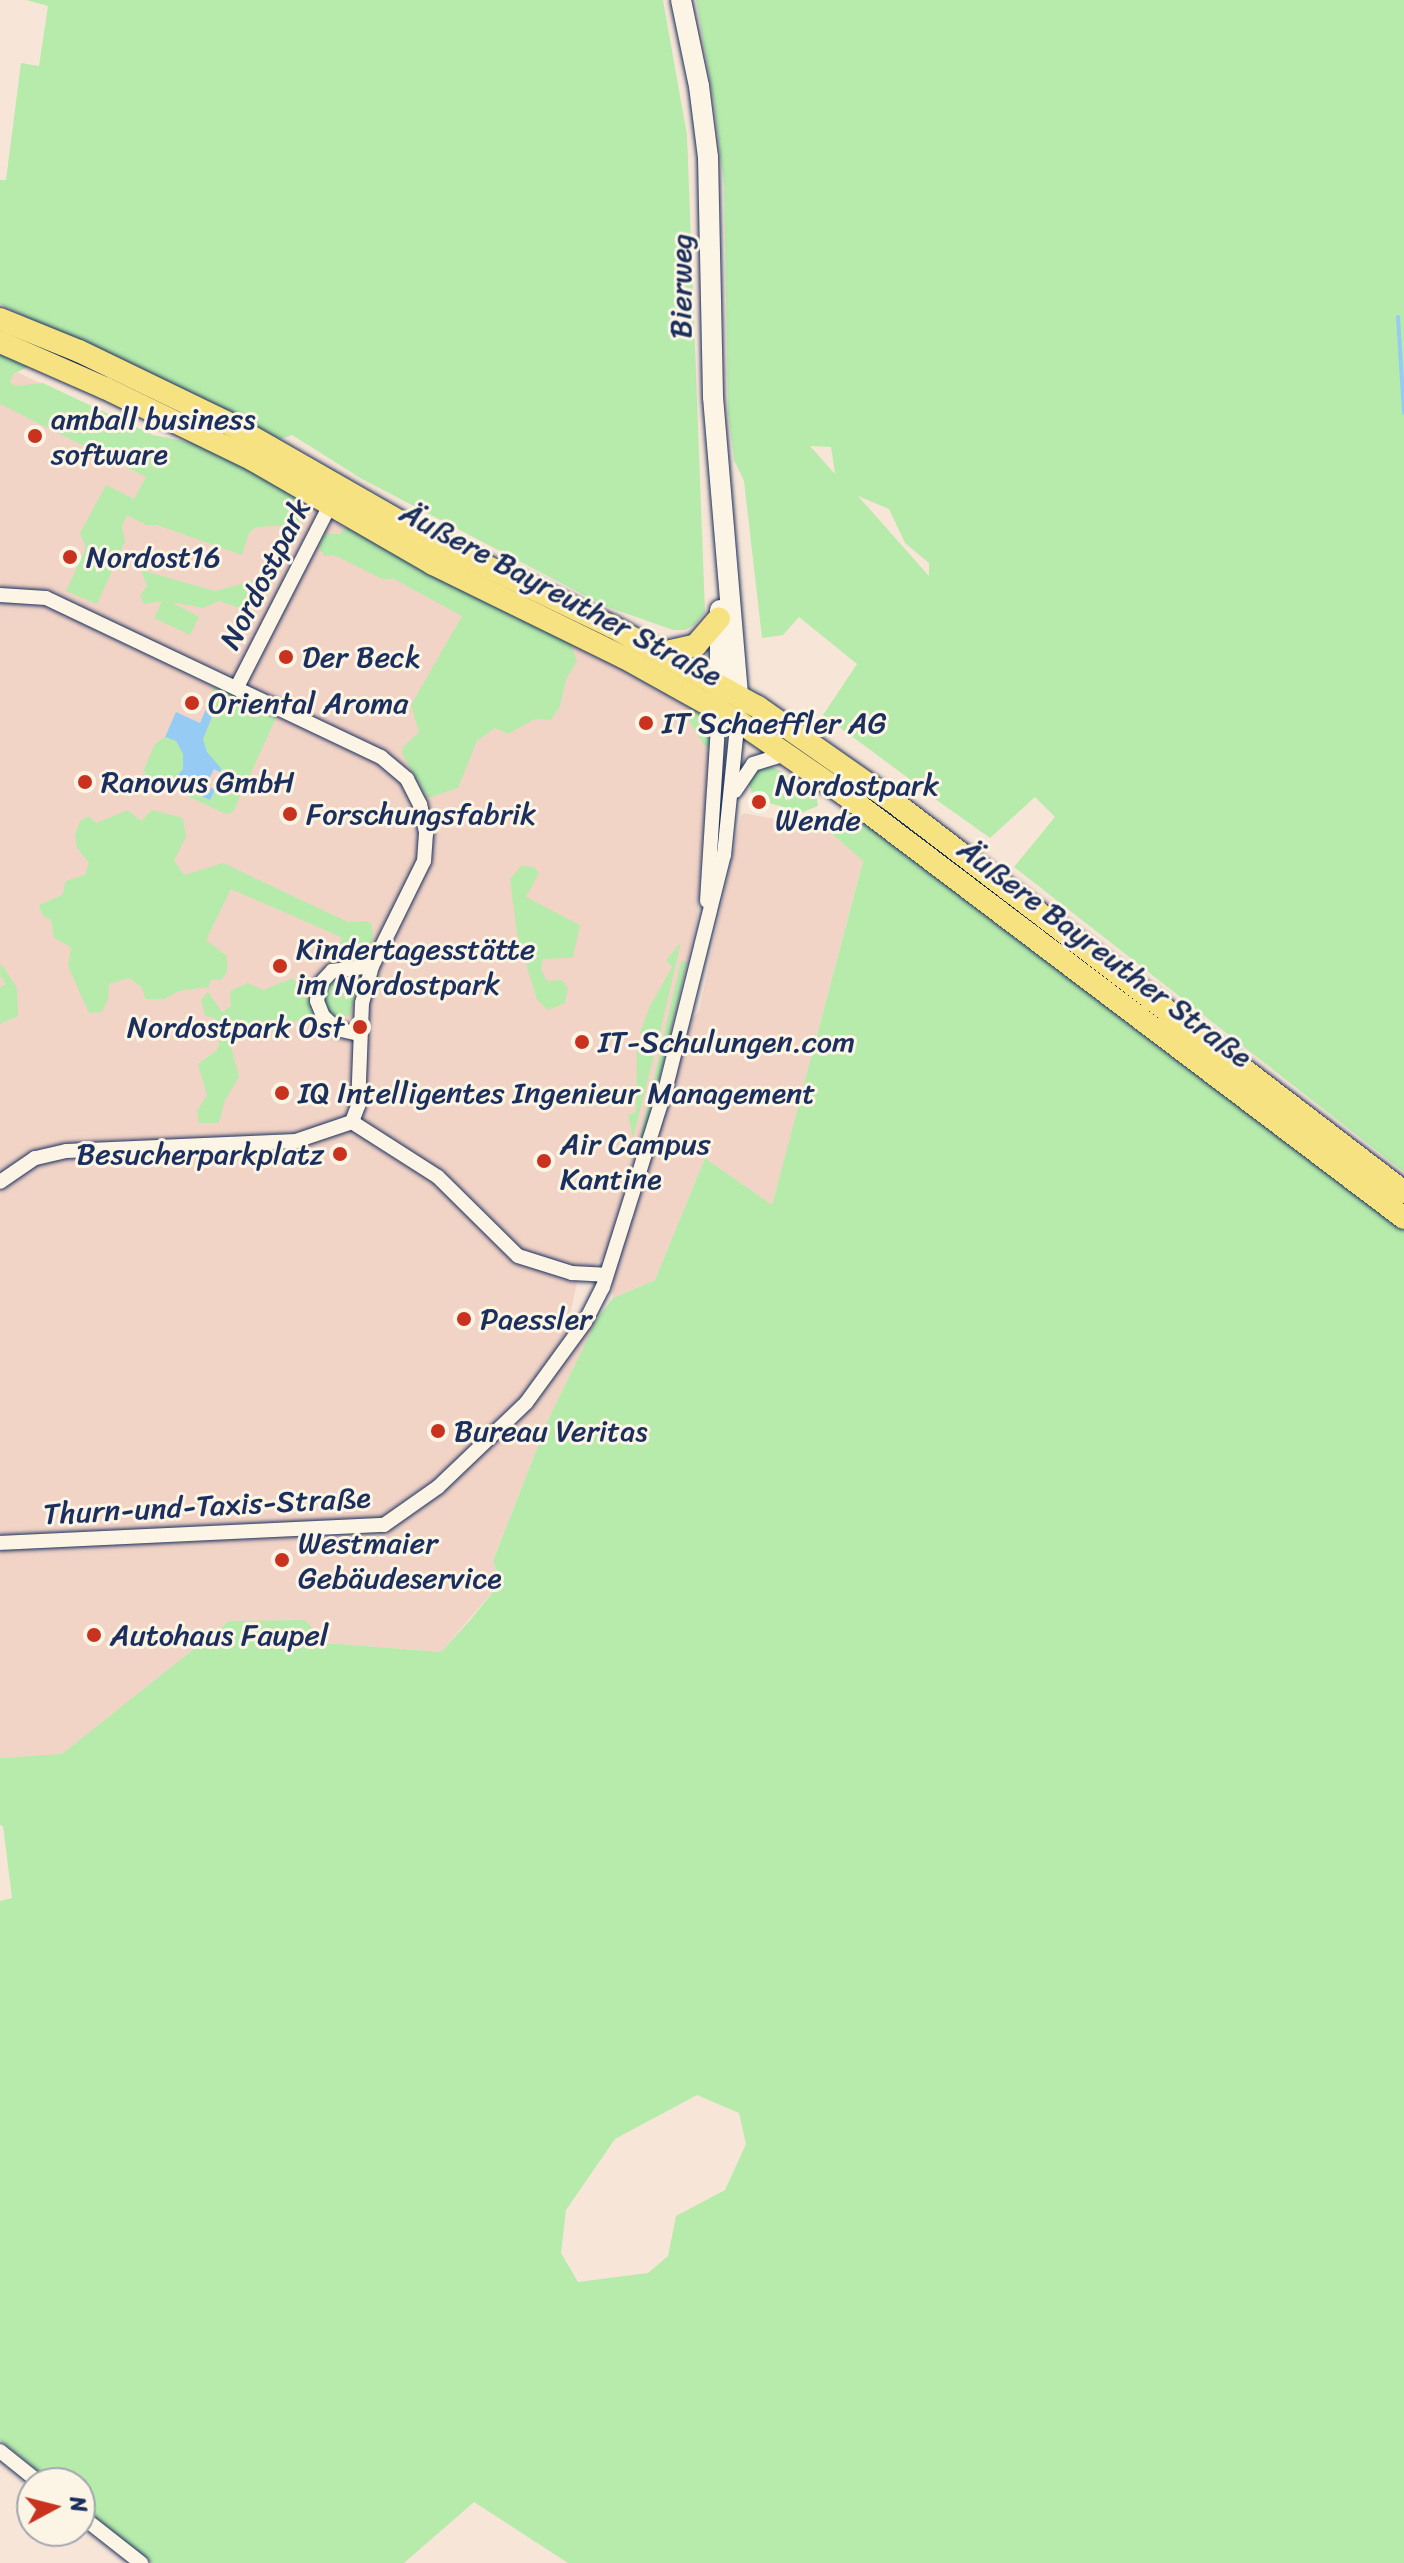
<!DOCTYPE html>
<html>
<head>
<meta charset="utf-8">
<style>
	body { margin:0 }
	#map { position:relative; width:1404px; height:2563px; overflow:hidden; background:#f7e6d7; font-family:Sriracha,sans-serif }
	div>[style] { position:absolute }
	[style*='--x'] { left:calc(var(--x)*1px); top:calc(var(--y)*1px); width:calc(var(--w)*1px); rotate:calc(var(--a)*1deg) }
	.built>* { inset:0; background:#f2d4c7 }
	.green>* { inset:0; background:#b6ebac }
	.water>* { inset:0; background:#96cbf4 }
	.stream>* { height:4px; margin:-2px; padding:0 2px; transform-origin:2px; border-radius:2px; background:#96cbf4 }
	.roads { filter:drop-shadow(0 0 2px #1b2f5e) drop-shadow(0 0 2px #1b2f5e) }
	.minor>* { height:14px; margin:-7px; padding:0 7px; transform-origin:7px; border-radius:7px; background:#fcf5e5 }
	.secondary>* { height:20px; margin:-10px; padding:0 10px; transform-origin:10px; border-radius:10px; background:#fcf5e5 }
	.primary>* { height:22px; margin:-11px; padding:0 11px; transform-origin:11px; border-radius:11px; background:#f7e281 }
	.dots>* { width:22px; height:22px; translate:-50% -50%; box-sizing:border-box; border:4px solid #fcf5e5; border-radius:50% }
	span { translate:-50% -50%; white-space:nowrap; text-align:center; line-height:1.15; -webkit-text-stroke:6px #fcf5e5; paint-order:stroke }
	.street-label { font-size:30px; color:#1b2f5e }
	.poi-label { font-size:30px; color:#1b2f5e }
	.left { translate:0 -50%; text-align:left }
	.right { translate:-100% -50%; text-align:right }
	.north { position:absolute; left:16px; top:2467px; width:80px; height:80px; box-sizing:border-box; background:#fcf5e5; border:2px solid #a2a6af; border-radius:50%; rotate:83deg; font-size:22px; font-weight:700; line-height:32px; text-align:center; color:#1b2f5e }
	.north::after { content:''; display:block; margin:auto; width:28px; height:36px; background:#c8321e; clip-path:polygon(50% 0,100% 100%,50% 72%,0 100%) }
</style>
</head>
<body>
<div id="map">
	<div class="built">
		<i style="clip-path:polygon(0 364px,315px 513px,630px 673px,700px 713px,711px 728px,697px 918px,667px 1050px,609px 1252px,577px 1283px,570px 1314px,597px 1319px,548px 1420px,493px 1561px,501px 1582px,441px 1652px,327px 1643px,229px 1621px,62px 1755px,0 1758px)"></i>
		<i style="clip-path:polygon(744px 813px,816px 827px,820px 824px,863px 860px,772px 1206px,705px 1158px,655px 1280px,613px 1298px,613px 1278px,692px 1019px,699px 1011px,741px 815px)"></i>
	</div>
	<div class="green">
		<i style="clip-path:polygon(26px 0,663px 0,687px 135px,705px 612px,695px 624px,685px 630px,673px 630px,605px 606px,362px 479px,292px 435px,281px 439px,0 304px,0 180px,6px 180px,21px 63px,39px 66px,48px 6px)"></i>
		<i style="clip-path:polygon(evenodd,696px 0,1404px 0,1404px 1172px,1014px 867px,1055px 817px,1035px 797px,990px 838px,924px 791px,926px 786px,923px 789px,823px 715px,857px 664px,799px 617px,783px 635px,762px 638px,744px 481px,734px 460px,728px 413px,724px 186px,714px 102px,696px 0,810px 446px,831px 447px,835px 473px,834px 473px,810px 446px,696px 0,858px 496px,889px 509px,905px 543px,929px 563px,929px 576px,858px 496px)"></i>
		<i style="clip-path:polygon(0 348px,32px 365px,13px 374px,10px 382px,15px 386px,43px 383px,153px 435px,198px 444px,297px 494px,301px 514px,298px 525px,256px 527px,249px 533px,242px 555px,157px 525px,146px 525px,127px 515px,122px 526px,125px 542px,97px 604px,66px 591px,86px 548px,80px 533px,106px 485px,134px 499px,146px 477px,0 404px)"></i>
		<i style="clip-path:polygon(350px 524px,571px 644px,577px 661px,566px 679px,560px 706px,551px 720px,535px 719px,508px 734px,495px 728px,477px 741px,458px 788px,428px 798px,402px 754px,403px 747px,419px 732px,411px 705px,462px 616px,394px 579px,382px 579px,334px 555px,324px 556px,319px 547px,325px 533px,339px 534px)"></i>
		<i style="clip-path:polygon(141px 570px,215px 591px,260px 579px,271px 586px,265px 600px,243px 609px,219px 601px,203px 608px,171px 602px,199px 617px,190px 635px,154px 618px,162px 601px,144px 604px,140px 596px,147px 586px)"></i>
		<i style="clip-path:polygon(216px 684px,274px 711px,276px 718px,233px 812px,226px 814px,146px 777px,144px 769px,155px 744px,165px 737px,176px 741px,183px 754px,183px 769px,173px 782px,210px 800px,224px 774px,207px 752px,203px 739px,212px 717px,206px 709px)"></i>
		<i style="clip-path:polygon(690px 706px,710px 724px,710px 748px,704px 745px,688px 719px)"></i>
		<i style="clip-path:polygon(770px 766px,783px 772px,817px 799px,818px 806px,803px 812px,765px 802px,752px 794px,749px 783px,755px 772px)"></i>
		<i style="clip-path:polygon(evenodd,847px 806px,1404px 1225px,1404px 2563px,568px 2563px,474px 2502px,404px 2563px,152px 2563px,80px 2505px,80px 2483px,53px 2483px,0 2440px,0 1901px,12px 1898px,3px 1826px,0 1825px,0 1758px,62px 1754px,229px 1621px,305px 1620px,327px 1643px,441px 1652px,471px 1619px,501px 1582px,493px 1561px,548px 1420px,597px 1319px,613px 1298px,655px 1280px,705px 1158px,772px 1205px,863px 861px,830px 832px,847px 806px,697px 2095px,739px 2113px,746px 2144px,725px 2190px,676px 2216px,668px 2256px,648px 2273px,578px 2282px,561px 2253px,566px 2210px,615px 2139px,697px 2095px)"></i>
		<i style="clip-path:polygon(128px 810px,141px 821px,152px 810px,183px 818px,186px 837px,174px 860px,184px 875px,223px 863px,348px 922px,367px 921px,372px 925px,373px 939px,367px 952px,346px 955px,340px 948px,341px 937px,231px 889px,206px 940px,227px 956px,227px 972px,221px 980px,212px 979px,208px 987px,179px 991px,164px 999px,146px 999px,141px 987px,129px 978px,109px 984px,108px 999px,102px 1012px,89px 1013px,68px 966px,71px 947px,54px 938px,51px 920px,43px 916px,39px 905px,62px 895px,66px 881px,85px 875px,89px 863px,77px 848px,75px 835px,80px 821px,88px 816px,96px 823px)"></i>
		<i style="clip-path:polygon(521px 866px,534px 867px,539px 873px,526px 897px,580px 925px,573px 958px,543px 959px,541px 969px,547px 981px,562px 980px,568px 988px,565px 1003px,548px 1010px,537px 1000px,517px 934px,510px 879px)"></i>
		<i style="clip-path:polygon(681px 942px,659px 1037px,640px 1033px,650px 1006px,672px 967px,666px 960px)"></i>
		<i style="clip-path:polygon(681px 961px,687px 962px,669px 1039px,663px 1038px)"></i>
		<i style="clip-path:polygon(1px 963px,17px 988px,18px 1016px,0 1024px,0 987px,6px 984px,0 976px)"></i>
		<i style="clip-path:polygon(361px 969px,350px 1016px,305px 1017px,266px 1035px,245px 1032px,231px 1046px,239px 1077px,225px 1100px,219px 1123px,199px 1123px,197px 1111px,207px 1095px,198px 1064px,217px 1050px,223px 1029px,215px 1018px,205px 1016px,201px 1000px,208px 992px,222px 1012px,231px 1006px,230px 991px,248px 983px,263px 990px,293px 978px,296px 983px,294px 996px,310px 999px,326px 981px)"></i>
		<i style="clip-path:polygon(637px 1044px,656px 1048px,633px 1138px,628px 1115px,636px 1112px)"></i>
		<i style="clip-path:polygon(661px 1049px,667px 1050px,641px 1148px,637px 1150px)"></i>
	</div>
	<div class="water">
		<i style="clip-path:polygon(206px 709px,212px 717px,203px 739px,207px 752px,221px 768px,221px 773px,214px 769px,206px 785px,215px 790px,210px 800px,172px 782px,183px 769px,183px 754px,176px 741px,165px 737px,176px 712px,200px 723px)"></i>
	</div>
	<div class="stream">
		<i style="--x:1398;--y:317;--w:96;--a:86.4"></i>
	</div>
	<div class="roads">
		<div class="minor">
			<i style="--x:0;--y:595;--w:46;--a:3.7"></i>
			<i style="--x:46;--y:598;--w:371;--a:25.4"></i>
			<i style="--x:381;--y:757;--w:34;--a:40"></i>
			<i style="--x:407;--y:779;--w:28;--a:63"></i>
			<i style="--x:420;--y:804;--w:30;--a:78"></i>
			<i style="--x:426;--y:833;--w:28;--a:94"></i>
			<i style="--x:424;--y:861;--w:117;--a:116.3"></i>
			<i style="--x:372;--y:966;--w:38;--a:105"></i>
			<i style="--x:362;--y:1003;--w:103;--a:92.2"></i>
			<i style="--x:358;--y:1106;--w:17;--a:111"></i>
			<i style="--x:352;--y:1122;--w:59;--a:161.3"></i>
			<i style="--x:296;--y:1141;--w:230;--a:177.5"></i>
			<i style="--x:66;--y:1151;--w:32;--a:167"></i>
			<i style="--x:35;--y:1158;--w:42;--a:145.6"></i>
			<i style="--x:237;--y:687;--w:211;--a:-62.9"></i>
			<i style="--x:735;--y:791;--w:32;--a:-56"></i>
			<i style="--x:753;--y:764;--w:34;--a:-17"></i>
			<i style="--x:707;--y:901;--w:191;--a:-86.4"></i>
			<i style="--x:359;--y:1034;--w:23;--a:-167"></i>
			<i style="--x:337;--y:1029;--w:19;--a:-137"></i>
			<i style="--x:323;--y:1016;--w:16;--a:-112"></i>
			<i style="--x:317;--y:1001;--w:17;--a:-80"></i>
			<i style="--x:320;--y:984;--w:18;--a:-47"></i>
			<i style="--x:332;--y:971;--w:40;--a:-7.1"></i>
			<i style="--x:352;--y:1122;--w:102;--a:32.6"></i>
			<i style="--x:438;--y:1177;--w:112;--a:44.6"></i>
			<i style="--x:518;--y:1256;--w:57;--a:17.5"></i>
			<i style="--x:572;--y:1273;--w:33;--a:3"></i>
			<i style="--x:0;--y:1543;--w:384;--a:-2.7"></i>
			<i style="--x:384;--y:1525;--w:66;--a:-35.1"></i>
			<i style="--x:438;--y:1487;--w:122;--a:-43.7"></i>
			<i style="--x:526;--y:1403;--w:100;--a:-53.9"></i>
			<i style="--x:585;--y:1322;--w:39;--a:-63"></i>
			<i style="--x:603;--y:1287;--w:210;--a:-72.5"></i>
			<i style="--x:666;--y:1087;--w:239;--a:-76"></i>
			<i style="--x:724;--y:855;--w:139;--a:-84.2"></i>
			<i style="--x:0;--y:2451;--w:51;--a:38.7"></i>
			<i style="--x:80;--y:2515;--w:78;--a:38.2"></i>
		</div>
		<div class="secondary">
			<i style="--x:681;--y:0;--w:88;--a:78.2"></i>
			<i style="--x:699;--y:86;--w:72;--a:82.8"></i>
			<i style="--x:708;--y:157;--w:240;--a:88.8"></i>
			<i style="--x:713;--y:397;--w:298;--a:85.2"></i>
			<i style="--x:720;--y:698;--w:88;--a:-90"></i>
		</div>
		<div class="primary">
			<i style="--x:0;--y:319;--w:85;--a:22.1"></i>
			<i style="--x:79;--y:351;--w:163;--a:25.8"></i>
			<i style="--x:226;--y:422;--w:237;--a:29.8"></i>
			<i style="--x:432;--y:540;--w:199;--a:25.7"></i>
			<i style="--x:611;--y:626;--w:168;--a:28.9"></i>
			<i style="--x:758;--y:707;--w:162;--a:35"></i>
			<i style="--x:891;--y:800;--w:646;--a:37.38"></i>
			<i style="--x:0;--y:342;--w:115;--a:23.7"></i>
			<i style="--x:105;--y:388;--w:165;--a:25.9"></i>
			<i style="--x:253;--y:460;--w:208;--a:30"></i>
			<i style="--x:433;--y:564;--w:212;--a:26.1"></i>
			<i style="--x:623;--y:657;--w:132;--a:29.1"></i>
			<i style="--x:738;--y:721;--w:129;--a:34.6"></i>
			<i style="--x:844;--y:794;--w:702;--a:37.13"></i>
			<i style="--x:662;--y:653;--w:35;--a:-13"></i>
			<i style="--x:696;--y:645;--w:35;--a:-49"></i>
		</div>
	</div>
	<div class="dots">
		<i style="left:35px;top:436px;background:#c8321e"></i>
		<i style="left:70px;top:557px;background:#c8321e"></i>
		<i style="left:286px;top:657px;background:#c8321e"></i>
		<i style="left:192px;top:703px;background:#c8321e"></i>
		<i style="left:646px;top:723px;background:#c8321e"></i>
		<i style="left:85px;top:782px;background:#c8321e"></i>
		<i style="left:759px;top:802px;background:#c8321e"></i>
		<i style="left:290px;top:814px;background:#c8321e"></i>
		<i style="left:280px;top:966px;background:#c8321e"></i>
		<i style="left:360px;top:1027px;background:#c8321e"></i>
		<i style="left:582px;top:1042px;background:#c8321e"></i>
		<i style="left:282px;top:1093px;background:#c8321e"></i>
		<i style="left:340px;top:1154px;background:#c8321e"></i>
		<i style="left:544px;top:1161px;background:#c8321e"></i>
		<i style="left:464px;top:1319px;background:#c8321e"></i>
		<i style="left:438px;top:1431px;background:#c8321e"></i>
		<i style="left:282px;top:1560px;background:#c8321e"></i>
		<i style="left:94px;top:1635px;background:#c8321e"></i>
	</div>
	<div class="street-label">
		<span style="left:681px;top:286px;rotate:-90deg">Bierweg</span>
		<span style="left:265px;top:574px;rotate:-63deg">Nordostpark</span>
		<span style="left:561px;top:594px;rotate:28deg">Äußere Bayreuther Straße</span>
		<span style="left:1105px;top:953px;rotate:37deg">Äußere Bayreuther Straße</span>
		<span style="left:207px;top:1506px;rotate:-3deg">Thurn-und-Taxis-Straße</span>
	</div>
	<div class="poi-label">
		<span class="left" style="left:51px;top:436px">amball business<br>software</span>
		<span class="left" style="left:86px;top:557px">Nordost16</span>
		<span class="left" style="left:302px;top:657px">Der Beck</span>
		<span class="left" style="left:208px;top:703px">Oriental Aroma</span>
		<span class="left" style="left:662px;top:723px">IT Schaeffler AG</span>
		<span class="left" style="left:101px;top:782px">Ranovus GmbH</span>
		<span class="left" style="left:775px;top:802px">Nordostpark<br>Wende</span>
		<span class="left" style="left:306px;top:814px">Forschungsfabrik</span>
		<span class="left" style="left:296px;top:966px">Kindertagesstätte<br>im Nordostpark</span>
		<span class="right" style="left:344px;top:1027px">Nordostpark Ost</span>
		<span class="left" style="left:598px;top:1042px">IT-Schulungen.com</span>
		<span class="left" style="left:298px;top:1093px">IQ Intelligentes Ingenieur Management</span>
		<span class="left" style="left:560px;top:1161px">Air Campus<br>Kantine</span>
		<span class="right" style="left:324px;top:1154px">Besucherparkplatz</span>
		<span class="left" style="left:480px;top:1319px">Paessler</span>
		<span class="left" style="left:454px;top:1431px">Bureau Veritas</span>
		<span class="left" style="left:298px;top:1560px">Westmaier<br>Gebäudeservice</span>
		<span class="left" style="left:110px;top:1635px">Autohaus Faupel</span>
	</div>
	<div class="north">N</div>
</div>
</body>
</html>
